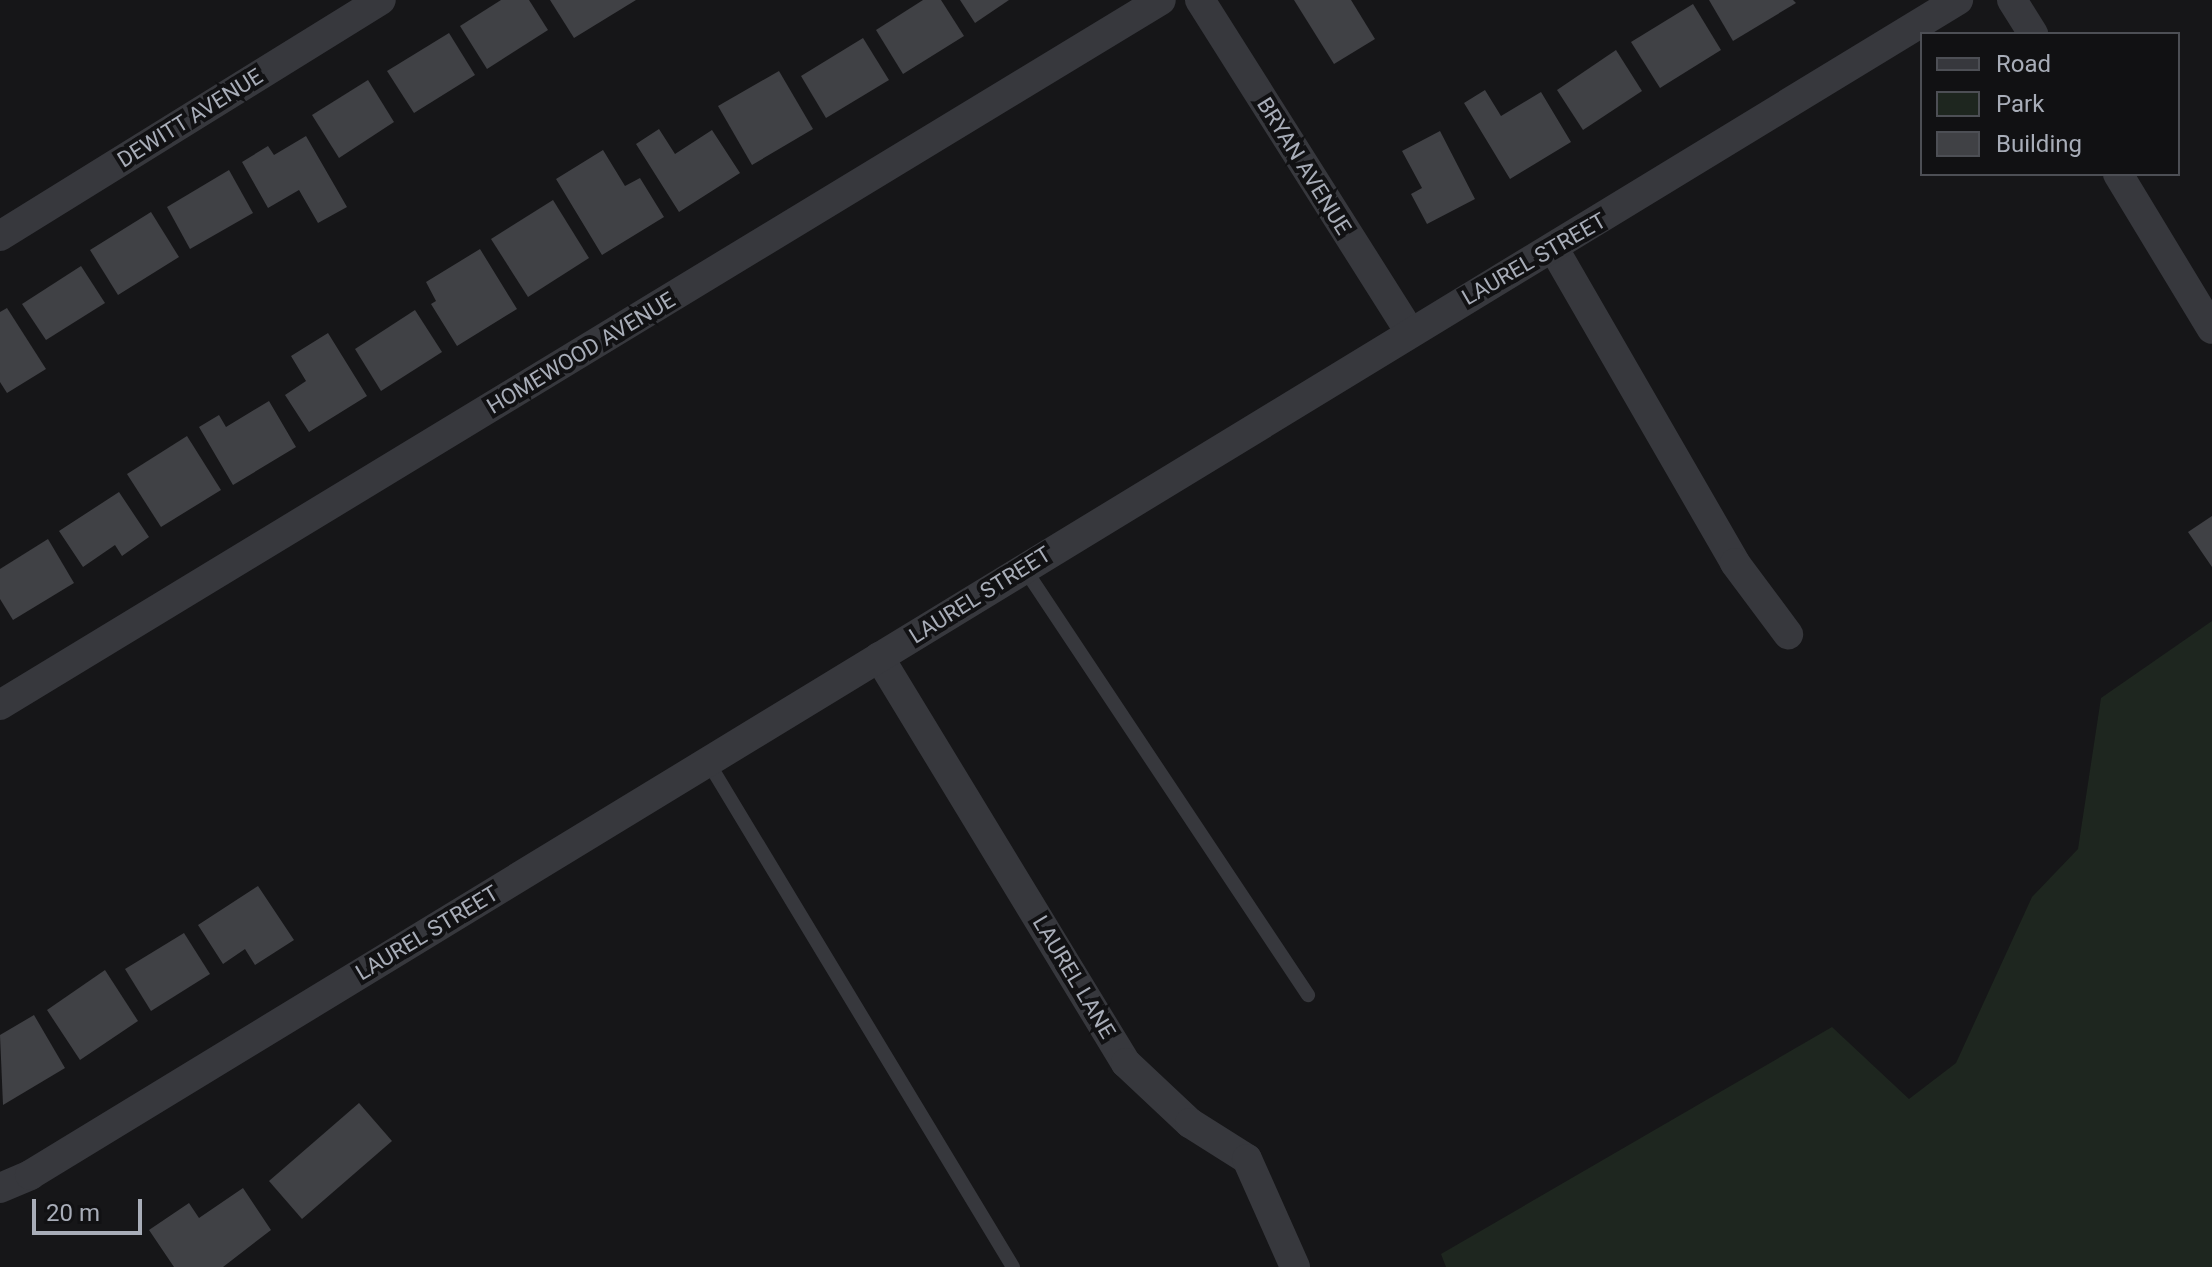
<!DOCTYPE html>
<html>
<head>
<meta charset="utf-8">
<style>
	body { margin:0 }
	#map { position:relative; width:2212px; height:1267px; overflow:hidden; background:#161618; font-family:Roboto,sans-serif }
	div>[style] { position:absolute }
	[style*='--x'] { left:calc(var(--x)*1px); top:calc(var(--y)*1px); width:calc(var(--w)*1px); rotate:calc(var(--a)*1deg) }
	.green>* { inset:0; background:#1e261f }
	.building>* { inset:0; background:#404145 }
	.lane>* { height:14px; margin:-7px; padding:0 7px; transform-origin:7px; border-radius:7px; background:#37383d }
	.street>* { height:30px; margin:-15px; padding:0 15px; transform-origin:15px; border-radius:15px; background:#37383d }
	span { translate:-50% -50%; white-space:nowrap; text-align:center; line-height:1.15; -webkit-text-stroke:8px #111113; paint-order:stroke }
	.street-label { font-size:22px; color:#a8adb8 }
	.legend { position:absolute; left:1920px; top:32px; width:260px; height:144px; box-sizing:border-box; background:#111113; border:2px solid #4d4f55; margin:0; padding:10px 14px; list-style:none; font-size:24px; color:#a8adb8 }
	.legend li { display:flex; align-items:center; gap:16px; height:40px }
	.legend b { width:40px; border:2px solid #4d4f55 }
	.scale { position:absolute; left:32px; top:1199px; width:110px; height:36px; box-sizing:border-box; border:4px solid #a8adb8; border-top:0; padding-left:10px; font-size:24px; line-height:28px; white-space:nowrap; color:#a8adb8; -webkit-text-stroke:6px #111113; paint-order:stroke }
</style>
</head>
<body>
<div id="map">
	<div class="green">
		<i style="clip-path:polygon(2212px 621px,2212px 1267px,1446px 1267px,1441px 1254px,1832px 1027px,1909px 1099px,1956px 1063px,2032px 897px,2078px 849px,2101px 698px)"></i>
	</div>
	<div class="building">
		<i style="clip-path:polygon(501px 0,529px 0,548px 30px,487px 69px,460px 26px)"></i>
		<i style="clip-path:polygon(550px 0,636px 0,574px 38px)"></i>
		<i style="clip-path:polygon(923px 0,941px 0,964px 36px,903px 74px,876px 30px)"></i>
		<i style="clip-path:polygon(960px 0,1009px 0,975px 23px)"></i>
		<i style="clip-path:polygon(1294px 0,1351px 0,1375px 39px,1334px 64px)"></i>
		<i style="clip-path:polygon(1709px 0,1793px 0,1796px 3px,1733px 41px)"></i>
		<i style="clip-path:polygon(1693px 4px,1721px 50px,1660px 88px,1631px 42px)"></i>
		<i style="clip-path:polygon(449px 33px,475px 75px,414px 113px,387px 71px)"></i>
		<i style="clip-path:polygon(863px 38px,889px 80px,826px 118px,801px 76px)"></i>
		<i style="clip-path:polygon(1616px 50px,1642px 91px,1583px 130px,1557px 90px)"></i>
		<i style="clip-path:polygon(779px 71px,813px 129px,752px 165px,718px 106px)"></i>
		<i style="clip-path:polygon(368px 80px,394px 122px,339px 158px,312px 115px)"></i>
		<i style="clip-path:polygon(1485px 90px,1501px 116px,1541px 92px,1571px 142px,1510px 179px,1464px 103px)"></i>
		<i style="clip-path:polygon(659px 129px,675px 154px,712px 130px,740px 173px,679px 212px,636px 144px)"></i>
		<i style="clip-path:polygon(1440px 131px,1475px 199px,1427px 224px,1411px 194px,1422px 188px,1402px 151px)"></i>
		<i style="clip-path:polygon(306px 136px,347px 207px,318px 223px,299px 190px,268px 208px,242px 162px,268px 146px,274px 155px)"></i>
		<i style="clip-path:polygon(603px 150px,625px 186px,640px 178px,664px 217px,602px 255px,556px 179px)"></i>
		<i style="clip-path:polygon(229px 170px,253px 213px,190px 249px,167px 207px)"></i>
		<i style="clip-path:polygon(553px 200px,589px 258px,528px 297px,491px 239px)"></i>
		<i style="clip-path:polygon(151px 212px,179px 257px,118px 295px,90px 250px)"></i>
		<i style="clip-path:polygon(480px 249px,517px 309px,457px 346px,431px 304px,436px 301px,426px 282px)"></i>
		<i style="clip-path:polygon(81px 266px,105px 303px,46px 340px,22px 304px)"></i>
		<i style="clip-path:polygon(7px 308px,46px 369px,7px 393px,0 382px,0 312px)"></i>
		<i style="clip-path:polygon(415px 310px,442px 352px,381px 391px,355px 349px)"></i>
		<i style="clip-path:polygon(328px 333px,367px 396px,309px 432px,285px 395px,306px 381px,291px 356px)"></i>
		<i style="clip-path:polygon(269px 401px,296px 447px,233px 485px,199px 427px,219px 415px,226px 427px)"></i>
		<i style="clip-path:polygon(187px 436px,221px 490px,161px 527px,127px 474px)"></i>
		<i style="clip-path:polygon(119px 492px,149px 537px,122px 556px,115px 545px,83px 567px,59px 531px)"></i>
		<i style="clip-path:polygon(2212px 516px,2212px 567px,2188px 532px)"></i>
		<i style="clip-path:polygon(48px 539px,74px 583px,13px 620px,0 599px,0 569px)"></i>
		<i style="clip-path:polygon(258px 886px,294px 940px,255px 965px,245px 949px,223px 964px,198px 925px)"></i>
		<i style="clip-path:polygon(184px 933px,210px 974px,151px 1011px,125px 969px)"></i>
		<i style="clip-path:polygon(105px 970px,138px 1021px,80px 1060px,47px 1010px)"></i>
		<i style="clip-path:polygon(34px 1015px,65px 1068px,3px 1105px,0 1035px)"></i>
		<i style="clip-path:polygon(359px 1103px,392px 1141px,302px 1219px,269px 1181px)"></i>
		<i style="clip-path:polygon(243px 1188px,271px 1230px,223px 1267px,174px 1267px,149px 1230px,189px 1203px,199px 1218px)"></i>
	</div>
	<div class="lane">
		<i style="--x:1024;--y:568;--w:513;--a:56.37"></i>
		<i style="--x:708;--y:762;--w:590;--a:58.87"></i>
	</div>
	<div class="street">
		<i style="--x:1200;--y:0;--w:391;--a:57.7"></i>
		<i style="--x:2012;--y:0;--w:40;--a:58"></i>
		<i style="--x:2118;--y:174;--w:181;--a:58.8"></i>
		<i style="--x:0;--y:236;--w:448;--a:-31.8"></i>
		<i style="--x:1554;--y:249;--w:362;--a:60"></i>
		<i style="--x:1735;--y:563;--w:89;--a:53.3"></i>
		<i style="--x:879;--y:657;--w:475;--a:58.7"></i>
		<i style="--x:1126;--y:1063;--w:88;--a:43.2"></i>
		<i style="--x:1190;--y:1123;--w:67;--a:32.3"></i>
		<i style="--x:1247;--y:1159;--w:118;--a:66"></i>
		<i style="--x:0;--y:705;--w:1358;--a:-31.27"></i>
		<i style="--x:0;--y:1188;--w:33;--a:-23"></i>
		<i style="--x:30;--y:1175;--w:2258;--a:-31.36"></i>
	</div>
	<div class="street-label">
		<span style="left:190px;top:118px;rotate:-32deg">DEWITT AVENUE</span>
		<span style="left:1304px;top:166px;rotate:58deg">BRYAN AVENUE</span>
		<span style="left:1534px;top:259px;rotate:-30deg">LAUREL STREET</span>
		<span style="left:581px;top:353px;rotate:-31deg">HOMEWOOD AVENUE</span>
		<span style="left:980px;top:595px;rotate:-32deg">LAUREL STREET</span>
		<span style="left:427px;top:933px;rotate:-31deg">LAUREL STREET</span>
		<span style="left:1074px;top:977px;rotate:59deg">LAUREL LANE</span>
	</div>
	<ul class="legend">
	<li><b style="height:10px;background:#37383d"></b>Road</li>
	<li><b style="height:22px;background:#1e261f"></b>Park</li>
	<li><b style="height:22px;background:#404145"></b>Building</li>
	</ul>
	<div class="scale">20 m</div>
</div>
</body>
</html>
